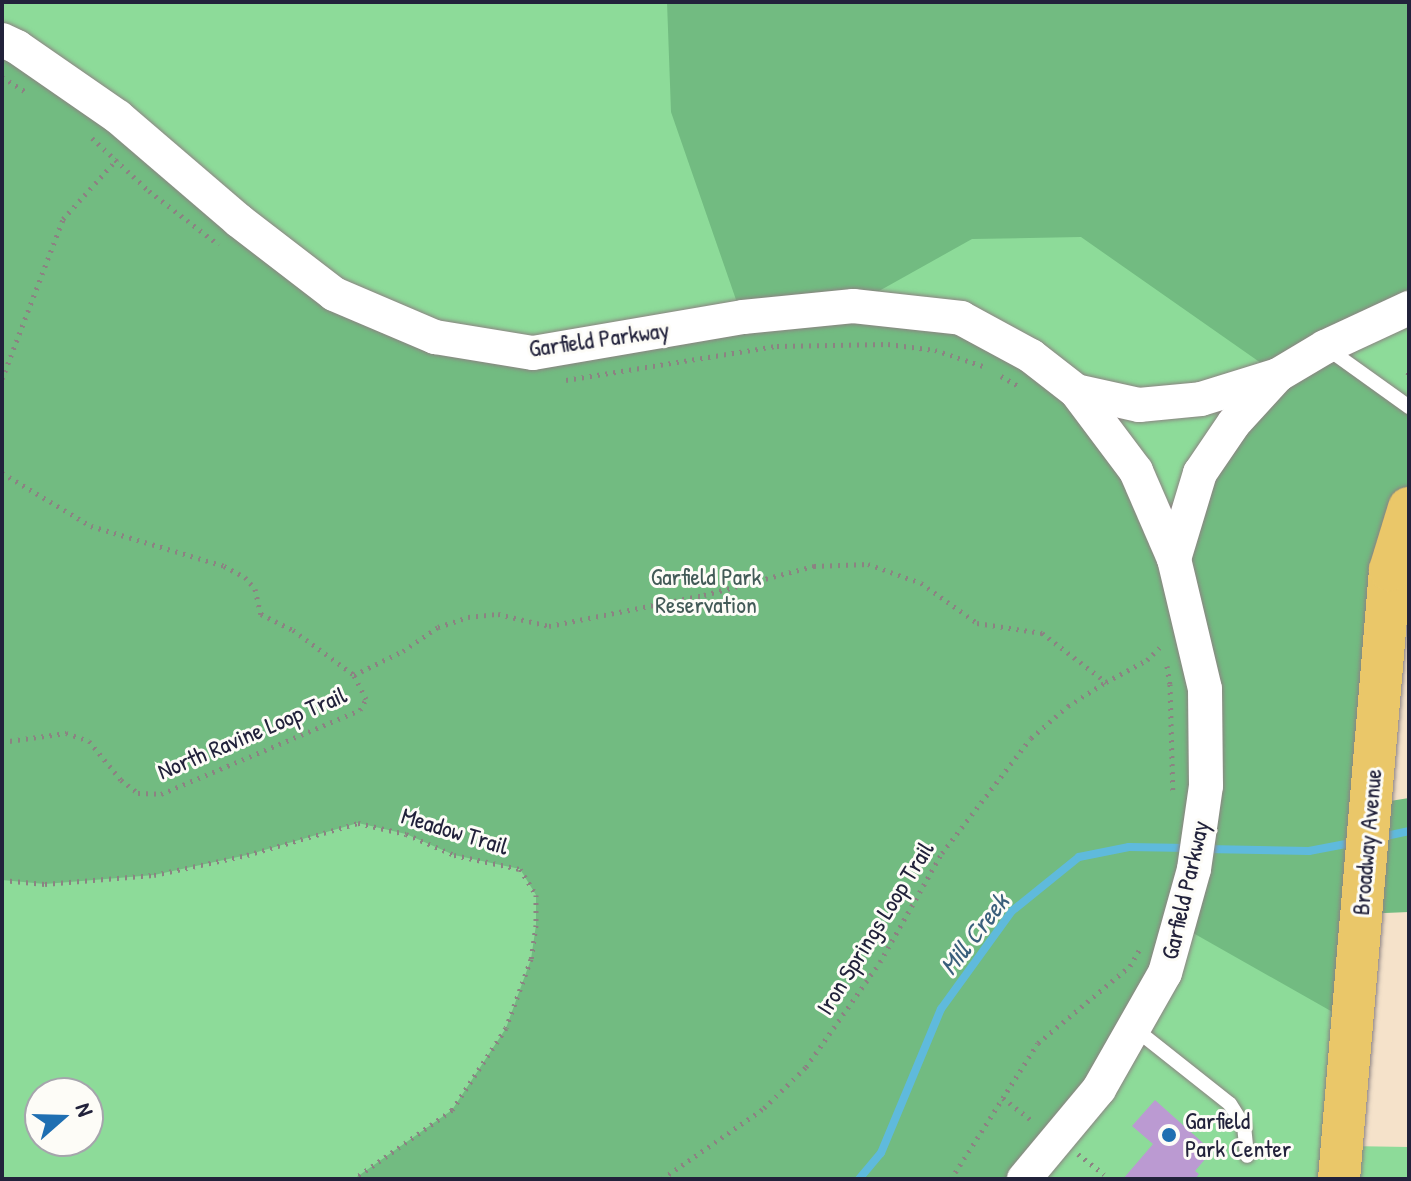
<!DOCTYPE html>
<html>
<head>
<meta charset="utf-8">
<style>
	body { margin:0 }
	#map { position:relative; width:1411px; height:1181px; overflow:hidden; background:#f5e2ca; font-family:"Patrick Hand",sans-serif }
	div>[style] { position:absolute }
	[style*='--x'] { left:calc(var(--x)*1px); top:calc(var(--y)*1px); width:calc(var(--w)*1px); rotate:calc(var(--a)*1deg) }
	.green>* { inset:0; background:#8ddb99 }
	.forest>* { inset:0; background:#72bb81 }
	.stream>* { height:8px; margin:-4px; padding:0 4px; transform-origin:4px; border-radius:4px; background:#5fbadc }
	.building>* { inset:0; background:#bb9ad2 }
	.path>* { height:5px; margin-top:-2.5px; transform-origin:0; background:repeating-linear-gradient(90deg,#8c8282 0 2px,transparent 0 8px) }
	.roads { filter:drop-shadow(0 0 2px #8c8282) drop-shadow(0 0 2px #8c8282) }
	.service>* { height:14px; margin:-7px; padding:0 7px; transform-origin:7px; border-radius:7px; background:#fff }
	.tertiary>* { height:34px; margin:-17px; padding:0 17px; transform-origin:17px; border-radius:17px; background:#fff }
	.primary>* { height:42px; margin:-21px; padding:0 21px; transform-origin:21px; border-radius:21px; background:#eac769 }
	.dots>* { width:22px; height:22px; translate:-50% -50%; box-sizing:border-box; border:4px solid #fdfcf7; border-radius:50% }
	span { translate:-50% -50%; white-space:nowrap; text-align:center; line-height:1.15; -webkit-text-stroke:6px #fdfcf7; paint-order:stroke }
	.street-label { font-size:24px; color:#22223b }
	.park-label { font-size:24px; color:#425a57 }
	.poi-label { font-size:24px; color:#22223b }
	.left { translate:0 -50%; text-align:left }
	.water-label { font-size:26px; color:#3a5f7b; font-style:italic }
	.frame { position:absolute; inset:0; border:4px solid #22223b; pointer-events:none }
	.north { position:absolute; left:24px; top:1077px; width:80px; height:80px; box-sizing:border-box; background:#fdfcf7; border:2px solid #a5a5ac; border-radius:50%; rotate:70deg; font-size:22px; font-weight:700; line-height:32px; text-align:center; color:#22223b }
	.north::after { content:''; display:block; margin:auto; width:28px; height:36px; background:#1f6fb2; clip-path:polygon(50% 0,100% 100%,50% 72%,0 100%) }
</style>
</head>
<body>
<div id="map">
	<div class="green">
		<i style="clip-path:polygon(evenodd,2px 2px,1409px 2px,1409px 481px,1348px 1146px,1409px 1147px,1409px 1179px,2px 1179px,2px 2px,40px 1093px,88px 1093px,88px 1141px,40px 1141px,40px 1093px)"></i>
	</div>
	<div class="forest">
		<i style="clip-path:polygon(evenodd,667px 2px,1409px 2px,1409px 308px,1325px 347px,1409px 407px,1409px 508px,1371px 804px,1409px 798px,1409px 912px,1361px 914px,1352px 1023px,1179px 925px,1165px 973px,1024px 1179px,354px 1179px,452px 1110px,506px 1028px,531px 959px,536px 925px,536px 895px,520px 869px,454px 855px,406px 834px,358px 823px,247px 855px,154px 875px,45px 884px,2px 880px,2px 40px,334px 294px,533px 353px,742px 317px,671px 112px,667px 2px,1081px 237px,1278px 375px,1200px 473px,1174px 558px,1076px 391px,1031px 356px,854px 305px,972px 239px,1081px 237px)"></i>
	</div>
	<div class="stream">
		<i style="--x:1381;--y:837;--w:29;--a:-12"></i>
		<i style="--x:1206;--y:849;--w:103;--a:1.1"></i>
		<i style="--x:1309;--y:851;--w:48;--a:-10.8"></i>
		<i style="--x:859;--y:1179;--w:34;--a:-50"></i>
		<i style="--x:881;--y:1153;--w:156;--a:-67.4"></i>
		<i style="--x:941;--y:1009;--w:121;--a:-54.1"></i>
		<i style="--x:1012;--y:911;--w:86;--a:-38.9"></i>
		<i style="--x:1079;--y:857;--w:51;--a:-11.3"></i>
		<i style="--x:1129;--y:847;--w:59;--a:1"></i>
	</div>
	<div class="building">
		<i style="clip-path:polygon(1155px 1100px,1212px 1151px,1195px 1171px,1199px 1174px,1195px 1179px,1123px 1179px,1153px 1144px,1132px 1126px)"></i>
	</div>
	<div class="path">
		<i style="--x:2;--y:77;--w:31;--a:32"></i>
		<i style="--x:92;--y:138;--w:78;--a:42.9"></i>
		<i style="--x:149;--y:191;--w:88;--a:37.6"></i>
		<i style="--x:1408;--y:375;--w:3;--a:-72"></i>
		<i style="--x:1001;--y:376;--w:22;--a:30"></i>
		<i style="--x:2;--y:379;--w:171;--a:-69.1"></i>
		<i style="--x:63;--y:219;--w:81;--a:-48"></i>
		<i style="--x:566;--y:380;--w:214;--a:-9.2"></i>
		<i style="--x:777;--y:346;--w:111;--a:-1"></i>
		<i style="--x:888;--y:344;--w:47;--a:7.3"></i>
		<i style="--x:935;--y:350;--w:54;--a:18.4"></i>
		<i style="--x:2;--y:473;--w:104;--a:30.8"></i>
		<i style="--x:91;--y:526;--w:139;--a:16.7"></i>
		<i style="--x:224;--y:566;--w:24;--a:28"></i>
		<i style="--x:245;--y:577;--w:16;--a:50"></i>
		<i style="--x:255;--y:589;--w:26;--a:77"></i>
		<i style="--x:261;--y:614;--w:36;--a:27"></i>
		<i style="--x:293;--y:630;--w:76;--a:36.4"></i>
		<i style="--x:354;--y:675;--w:55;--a:-26.1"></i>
		<i style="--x:403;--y:651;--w:42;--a:-34.4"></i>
		<i style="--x:438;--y:627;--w:32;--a:-18"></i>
		<i style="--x:468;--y:617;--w:30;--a:-6"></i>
		<i style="--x:498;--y:614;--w:52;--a:13.2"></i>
		<i style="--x:549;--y:626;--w:158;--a:-11.3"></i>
		<i style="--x:704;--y:595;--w:114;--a:-14.8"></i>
		<i style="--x:814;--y:566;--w:54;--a:-2.1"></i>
		<i style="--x:868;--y:564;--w:56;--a:19.7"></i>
		<i style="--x:921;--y:583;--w:69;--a:35.5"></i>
		<i style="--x:977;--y:623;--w:66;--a:8.7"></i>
		<i style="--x:1042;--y:633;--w:81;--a:37.4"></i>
		<i style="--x:1106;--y:682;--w:47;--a:-28.2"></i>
		<i style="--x:1147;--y:660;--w:21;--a:-45"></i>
		<i style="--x:1167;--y:666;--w:18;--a:81"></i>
		<i style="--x:1170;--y:684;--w:111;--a:88.5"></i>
		<i style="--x:2;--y:742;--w:65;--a:-8"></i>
		<i style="--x:66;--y:733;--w:24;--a:19"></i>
		<i style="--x:89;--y:741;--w:50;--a:50.6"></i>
		<i style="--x:121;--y:780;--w:21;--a:37"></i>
		<i style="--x:138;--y:793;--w:23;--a:2"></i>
		<i style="--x:161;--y:794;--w:216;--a:-22.9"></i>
		<i style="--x:360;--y:710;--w:13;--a:-61"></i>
		<i style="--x:366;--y:699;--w:27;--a:-117"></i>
		<i style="--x:2;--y:880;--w:43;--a:5.3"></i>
		<i style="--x:45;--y:884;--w:109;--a:-4.7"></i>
		<i style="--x:154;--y:875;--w:95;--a:-12.1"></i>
		<i style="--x:247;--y:855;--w:116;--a:-16.1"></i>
		<i style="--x:358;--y:823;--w:49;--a:12.9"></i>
		<i style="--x:406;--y:834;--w:52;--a:23.6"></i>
		<i style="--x:454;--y:855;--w:67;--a:12"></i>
		<i style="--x:520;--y:869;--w:31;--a:58"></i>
		<i style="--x:536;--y:895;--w:30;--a:90"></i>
		<i style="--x:536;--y:925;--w:34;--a:98"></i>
		<i style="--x:531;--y:959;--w:73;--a:109.9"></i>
		<i style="--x:506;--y:1028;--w:98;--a:123.4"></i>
		<i style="--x:452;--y:1110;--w:120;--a:144.9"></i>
		<i style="--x:1003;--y:1098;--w:39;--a:38"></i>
		<i style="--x:1078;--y:1154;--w:33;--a:38"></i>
		<i style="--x:662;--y:1179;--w:124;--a:-34.8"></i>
		<i style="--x:764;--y:1108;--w:59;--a:-44.3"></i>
		<i style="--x:806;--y:1067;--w:128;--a:-54.8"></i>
		<i style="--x:880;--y:962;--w:125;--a:-60.4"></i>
		<i style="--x:942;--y:853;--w:145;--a:-52.3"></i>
		<i style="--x:1031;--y:738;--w:49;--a:-40.9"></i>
		<i style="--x:1068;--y:706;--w:45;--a:-32.3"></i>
		<i style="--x:951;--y:1179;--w:161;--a:-57.4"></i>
		<i style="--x:1038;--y:1043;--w:120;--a:-39.9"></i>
		<i style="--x:1130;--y:966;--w:22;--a:-60"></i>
	</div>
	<div class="roads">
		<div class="service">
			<i style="--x:1328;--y:349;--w:100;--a:35.6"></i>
			<i style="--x:1134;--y:1028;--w:122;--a:38.4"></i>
			<i style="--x:1230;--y:1104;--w:26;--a:58"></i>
			<i style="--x:1244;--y:1126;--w:30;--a:84"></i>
		</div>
		<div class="tertiary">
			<i style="--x:2;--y:40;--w:17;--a:25"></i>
			<i style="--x:17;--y:47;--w:123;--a:34.7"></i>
			<i style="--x:118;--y:117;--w:158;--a:40.6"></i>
			<i style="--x:238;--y:220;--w:121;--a:37.6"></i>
			<i style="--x:334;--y:294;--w:110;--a:23.1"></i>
			<i style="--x:435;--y:337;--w:99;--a:9.3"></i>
			<i style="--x:533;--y:353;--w:213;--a:-9.7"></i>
			<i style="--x:743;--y:317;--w:111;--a:-5.7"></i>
			<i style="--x:853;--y:306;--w:109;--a:6.3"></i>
			<i style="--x:961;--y:318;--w:80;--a:28.5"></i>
			<i style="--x:1031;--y:356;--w:57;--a:37.9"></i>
			<i style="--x:1076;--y:391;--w:65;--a:12.5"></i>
			<i style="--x:1139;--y:405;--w:62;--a:-5.5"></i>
			<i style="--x:1201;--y:399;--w:81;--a:-17.3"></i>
			<i style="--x:1278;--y:375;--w:55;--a:-30.8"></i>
			<i style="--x:1325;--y:347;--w:93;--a:-24.9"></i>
			<i style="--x:1076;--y:391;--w:100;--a:53.1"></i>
			<i style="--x:1136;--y:471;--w:96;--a:66.6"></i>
			<i style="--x:1024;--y:1179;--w:117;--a:-50.2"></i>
			<i style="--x:1099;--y:1089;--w:133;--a:-60.4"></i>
			<i style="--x:1165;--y:973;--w:108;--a:-74.4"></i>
			<i style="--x:1194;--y:869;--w:84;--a:-81.8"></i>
			<i style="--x:1206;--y:786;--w:97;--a:-90.6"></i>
			<i style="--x:1205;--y:689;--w:134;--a:-103.4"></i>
			<i style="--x:1174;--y:559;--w:90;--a:-73.2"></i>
			<i style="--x:1200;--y:473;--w:60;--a:-55.8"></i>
			<i style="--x:1234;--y:423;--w:65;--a:-47.5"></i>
		</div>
		<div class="primary">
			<i style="--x:1339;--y:1179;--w:611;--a:-85.21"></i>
			<i style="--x:1390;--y:570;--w:65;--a:-73"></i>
		</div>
	</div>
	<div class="dots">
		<i style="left:1169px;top:1135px;background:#1f6fb2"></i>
	</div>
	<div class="street-label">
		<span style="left:599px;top:339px;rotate:-8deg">Garfield Parkway</span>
		<span style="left:252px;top:733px;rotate:-23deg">North Ravine Loop Trail</span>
		<span style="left:455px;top:831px;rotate:17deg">Meadow Trail</span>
		<span style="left:1367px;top:842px;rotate:-85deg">Broadway Avenue</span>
		<span style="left:1185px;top:890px;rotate:-77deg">Garfield Parkway</span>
		<span style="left:875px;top:928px;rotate:-58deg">Iron Springs Loop Trail</span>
	</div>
	<div class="park-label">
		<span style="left:706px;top:591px">Garfield Park<br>Reservation</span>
	</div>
	<div class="poi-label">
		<span class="left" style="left:1185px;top:1135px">Garfield<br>Park Center</span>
	</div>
	<div class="water-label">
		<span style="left:974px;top:934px;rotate:-52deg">Mill Creek</span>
	</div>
	<div class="frame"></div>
	<div class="north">N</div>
</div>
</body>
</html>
